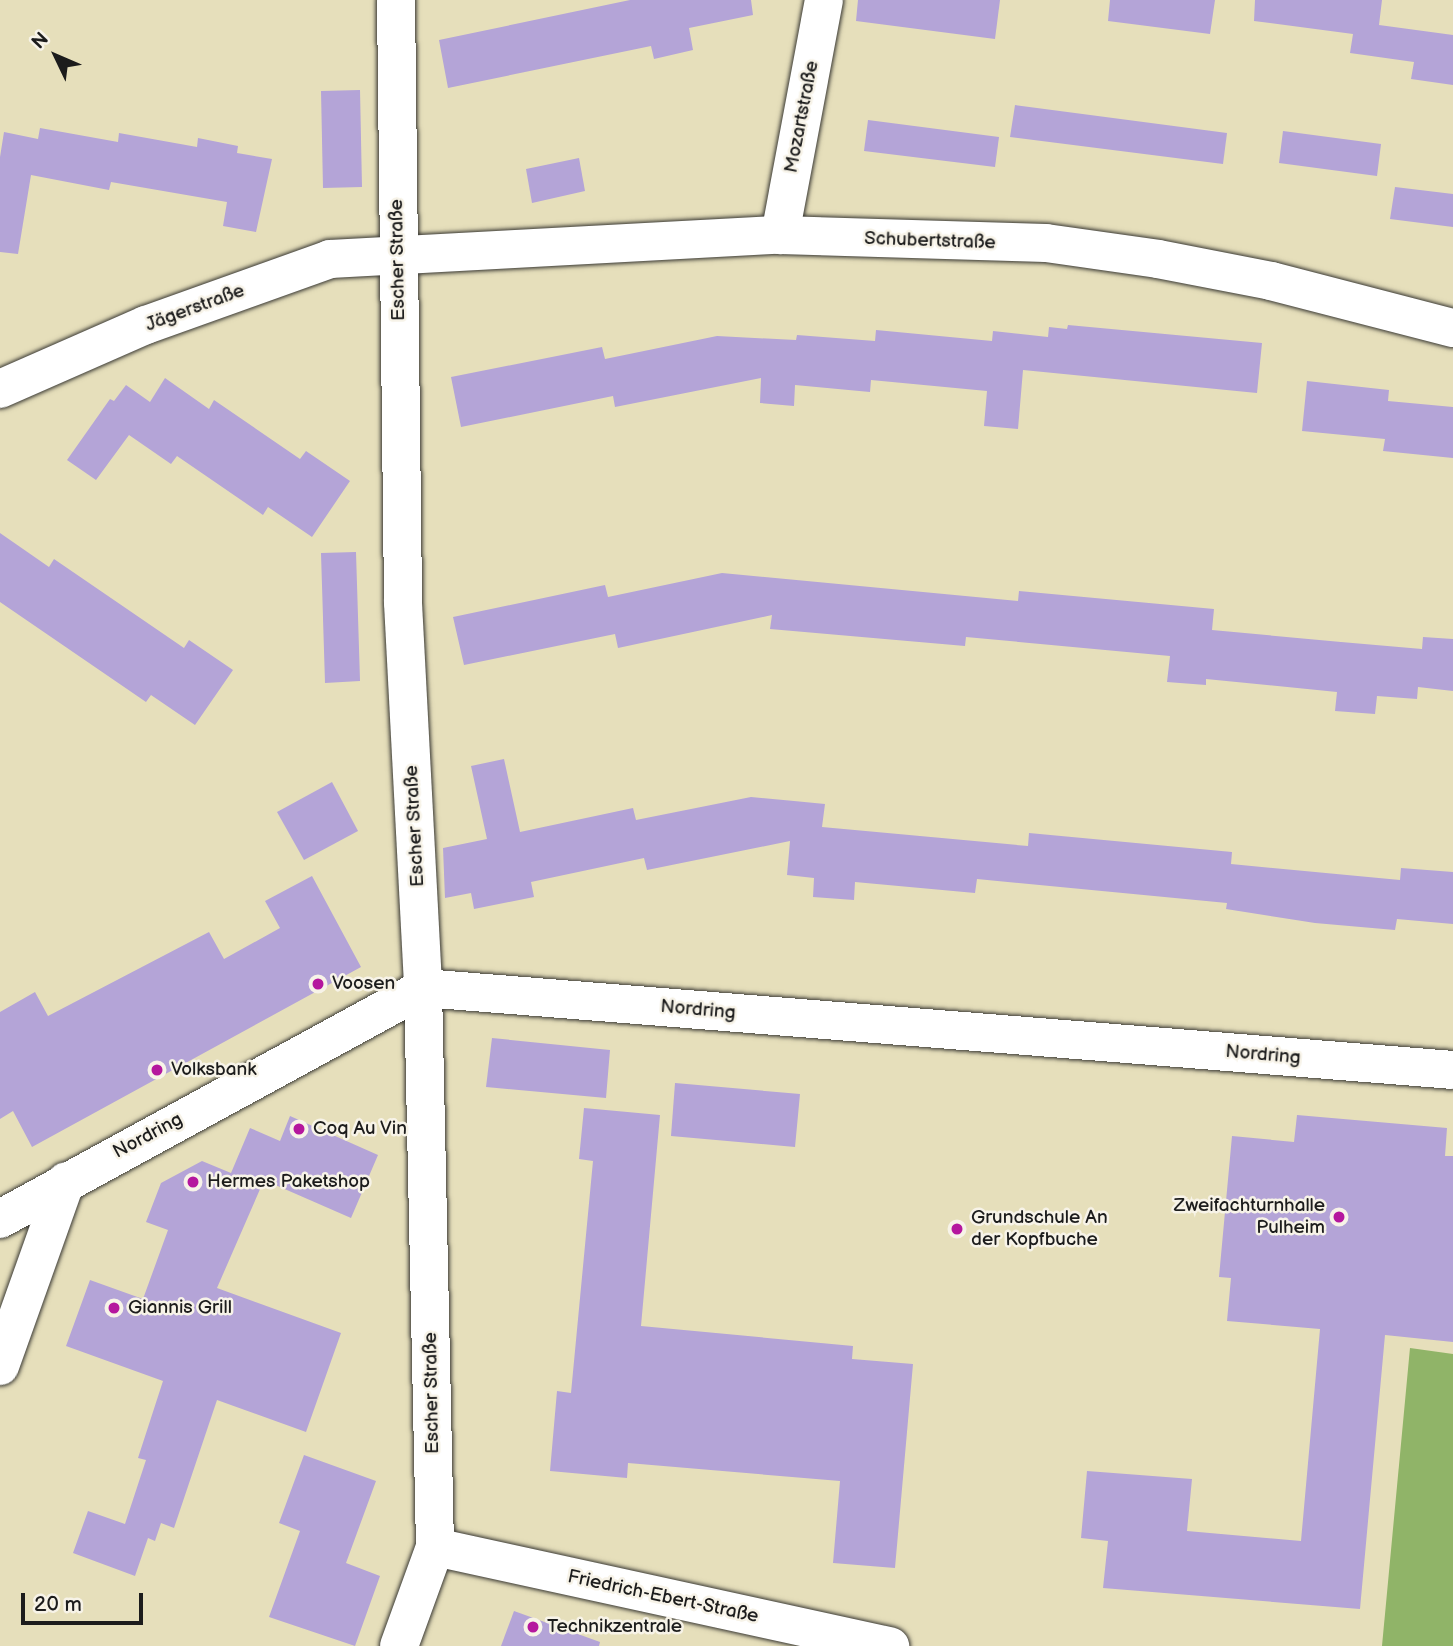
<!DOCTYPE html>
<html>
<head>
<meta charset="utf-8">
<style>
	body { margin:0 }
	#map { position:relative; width:1453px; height:1646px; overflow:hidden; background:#e6dfbb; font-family:"Balsamiq Sans",sans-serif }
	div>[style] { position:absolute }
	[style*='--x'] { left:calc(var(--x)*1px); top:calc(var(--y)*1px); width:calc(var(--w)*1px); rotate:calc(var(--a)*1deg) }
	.forest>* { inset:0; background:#90b468 }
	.building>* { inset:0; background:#b4a4d7 }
	.roads { filter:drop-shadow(0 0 2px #3a3934) drop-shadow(0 0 2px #3a3934) }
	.street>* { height:38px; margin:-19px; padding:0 19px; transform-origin:19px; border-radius:19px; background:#fff }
	.dots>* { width:19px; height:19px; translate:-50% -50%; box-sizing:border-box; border:4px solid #f7f3e8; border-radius:50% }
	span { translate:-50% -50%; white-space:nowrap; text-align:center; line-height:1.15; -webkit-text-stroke:5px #f7f3e8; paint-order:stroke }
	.street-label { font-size:19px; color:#1c1c1c }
	.poi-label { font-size:19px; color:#1c1c1c }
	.left { translate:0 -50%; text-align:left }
	.right { translate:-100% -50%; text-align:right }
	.north { position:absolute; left:21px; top:21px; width:70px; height:70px; -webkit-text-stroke:5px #f7f3e8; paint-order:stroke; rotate:314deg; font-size:19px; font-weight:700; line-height:28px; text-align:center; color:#1c1c1c }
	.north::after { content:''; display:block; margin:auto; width:24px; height:32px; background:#1c1c1c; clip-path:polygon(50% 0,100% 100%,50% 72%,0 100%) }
	.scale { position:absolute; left:21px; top:1593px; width:122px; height:32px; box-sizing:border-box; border:4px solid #1c1c1c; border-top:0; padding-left:9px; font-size:21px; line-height:24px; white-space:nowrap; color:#1c1c1c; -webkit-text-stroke:5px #f7f3e8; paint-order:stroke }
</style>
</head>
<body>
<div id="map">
	<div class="forest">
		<i style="clip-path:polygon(1410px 1348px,1453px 1354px,1453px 1646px,1382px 1646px)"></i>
	</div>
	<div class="building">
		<i style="clip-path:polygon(630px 0,751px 0,753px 15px,689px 28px,693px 50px,654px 59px,651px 46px,448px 88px,439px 40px)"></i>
		<i style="clip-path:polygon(858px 0,1000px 0,995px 39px,856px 21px)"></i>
		<i style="clip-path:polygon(1110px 0,1215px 0,1210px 34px,1108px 21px)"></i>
		<i style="clip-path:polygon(1255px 0,1382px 0,1379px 25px,1453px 35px,1453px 85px,1411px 79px,1414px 62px,1350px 53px,1353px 34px,1254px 21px)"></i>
		<i style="clip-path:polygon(360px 90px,362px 187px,323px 188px,321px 91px)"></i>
		<i style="clip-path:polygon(1015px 105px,1227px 133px,1223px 164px,1010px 137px)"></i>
		<i style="clip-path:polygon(868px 120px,999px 137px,995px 167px,864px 151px)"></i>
		<i style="clip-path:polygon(40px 128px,118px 142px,119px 133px,197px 147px,198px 138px,238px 146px,237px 153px,272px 159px,256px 232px,223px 226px,227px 202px,111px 182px,109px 190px,31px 175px,18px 254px,0 252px,0 157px,4px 132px,38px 139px)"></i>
		<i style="clip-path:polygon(1283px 131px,1381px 144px,1377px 176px,1279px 163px)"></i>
		<i style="clip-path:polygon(579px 158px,585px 191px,532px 203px,526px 169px)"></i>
		<i style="clip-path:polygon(1395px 187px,1453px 194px,1453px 227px,1390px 219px)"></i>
		<i style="clip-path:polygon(1068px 325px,1262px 343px,1257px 393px,1023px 370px,1018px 429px,984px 426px,987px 391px,871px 380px,870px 392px,795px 385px,794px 406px,760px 403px,761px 378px,615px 407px,613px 396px,461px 427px,451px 377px,602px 347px,605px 359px,717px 336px,796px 340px,797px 335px,875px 341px,876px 330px,992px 341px,993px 331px,1048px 337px,1049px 327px,1067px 329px)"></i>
		<i style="clip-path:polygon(165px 378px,209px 409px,214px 400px,300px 459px,306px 451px,350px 481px,312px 537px,268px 507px,263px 515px,177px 456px,171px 464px,129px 435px,96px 480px,67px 460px,110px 399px,114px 401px,126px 385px,150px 402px)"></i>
		<i style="clip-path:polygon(1307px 381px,1389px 390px,1388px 401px,1453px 407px,1453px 458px,1383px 451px,1385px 439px,1302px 431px)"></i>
		<i style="clip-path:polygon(0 533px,49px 567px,54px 559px,184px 648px,189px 640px,233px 670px,195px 725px,151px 695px,146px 702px,0 602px)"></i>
		<i style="clip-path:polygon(356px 552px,360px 681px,325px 683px,321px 553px)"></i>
		<i style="clip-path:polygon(722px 573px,1018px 601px,1019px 591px,1214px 609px,1212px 630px,1341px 642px,1422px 649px,1423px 637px,1453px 639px,1453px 691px,1418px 687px,1417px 699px,1377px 696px,1375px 714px,1335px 711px,1337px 692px,1206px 679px,1206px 685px,1167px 682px,1170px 656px,966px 637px,965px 646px,770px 629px,772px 615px,618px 648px,615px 634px,464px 665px,453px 617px,605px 585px,608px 597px)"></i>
		<i style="clip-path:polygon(504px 759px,520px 832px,633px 808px,636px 820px,751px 797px,794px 801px,825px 804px,822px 827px,1028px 846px,1029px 833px,1232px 852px,1231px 864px,1400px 880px,1401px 868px,1453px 872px,1453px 924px,1397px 919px,1395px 930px,1315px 923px,1226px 909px,1227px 903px,977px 879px,975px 893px,855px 882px,854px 900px,813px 897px,814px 878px,787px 875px,790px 841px,647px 870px,644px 858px,531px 882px,534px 897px,474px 909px,471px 893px,445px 898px,443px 848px,487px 839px,471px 766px)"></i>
		<i style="clip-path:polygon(332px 782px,358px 831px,304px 860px,277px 812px)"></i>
		<i style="clip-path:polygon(312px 876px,361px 967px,32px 1147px,13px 1111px,0 1119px,0 1012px,35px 992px,48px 1016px,209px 932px,224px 959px,280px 928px,265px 901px)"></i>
		<i style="clip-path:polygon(492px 1038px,610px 1050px,606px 1098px,486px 1087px)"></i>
		<i style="clip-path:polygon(675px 1083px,800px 1094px,795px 1147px,671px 1136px)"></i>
		<i style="clip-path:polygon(584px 1108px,660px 1115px,641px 1326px,853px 1346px,852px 1359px,913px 1364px,895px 1568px,833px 1563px,840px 1481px,628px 1463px,627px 1478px,550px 1471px,557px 1391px,571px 1393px,593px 1161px,579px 1159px)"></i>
		<i style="clip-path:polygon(1297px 1115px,1447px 1128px,1445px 1156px,1453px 1156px,1453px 1342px,1385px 1335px,1360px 1609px,1103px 1588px,1108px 1541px,1081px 1538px,1087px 1471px,1192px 1479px,1187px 1531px,1301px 1541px,1320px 1329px,1227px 1321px,1231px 1278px,1219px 1277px,1232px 1136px,1294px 1142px)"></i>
		<i style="clip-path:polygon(290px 1116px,378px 1155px,351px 1218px,264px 1180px,217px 1288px,341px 1333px,306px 1432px,217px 1400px,174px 1528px,161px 1523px,155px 1541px,148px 1538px,135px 1576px,73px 1553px,88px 1511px,125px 1524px,146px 1460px,138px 1458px,163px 1381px,66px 1346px,90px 1280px,143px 1299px,168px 1230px,146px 1222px,161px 1183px,202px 1161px,231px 1173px,250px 1128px,280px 1141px)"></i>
		<i style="clip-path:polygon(304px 1455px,376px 1481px,346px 1563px,380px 1576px,355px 1646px,269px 1617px,300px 1531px,279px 1523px)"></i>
		<i style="clip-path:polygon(514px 1611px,600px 1642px,599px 1646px,501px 1646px)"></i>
	</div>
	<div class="roads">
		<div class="street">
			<i style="--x:396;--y:0;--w:603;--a:89.33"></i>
			<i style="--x:403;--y:603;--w:386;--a:87"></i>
			<i style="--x:423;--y:988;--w:559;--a:88.77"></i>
			<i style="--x:435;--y:1547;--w:105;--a:110"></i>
			<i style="--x:780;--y:235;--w:239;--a:-79.4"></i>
			<i style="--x:0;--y:389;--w:159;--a:-23.7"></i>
			<i style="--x:146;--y:325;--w:195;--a:-19.7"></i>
			<i style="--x:330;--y:259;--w:451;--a:-3.1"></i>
			<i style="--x:780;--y:235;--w:266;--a:1.7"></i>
			<i style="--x:1046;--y:243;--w:113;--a:8.1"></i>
			<i style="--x:1158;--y:259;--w:115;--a:11"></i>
			<i style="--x:1271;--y:281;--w:188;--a:14.5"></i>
			<i style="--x:0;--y:1219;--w:482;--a:-28.6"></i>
			<i style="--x:423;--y:988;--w:1033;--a:4.55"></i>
			<i style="--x:0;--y:1366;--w:196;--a:-70.4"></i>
			<i style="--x:435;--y:1547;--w:466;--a:12.3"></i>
		</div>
	</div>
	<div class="dots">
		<i style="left:318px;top:984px;background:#b5179e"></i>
		<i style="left:157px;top:1070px;background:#b5179e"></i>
		<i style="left:299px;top:1129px;background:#b5179e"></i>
		<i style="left:193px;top:1182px;background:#b5179e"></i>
		<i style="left:1339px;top:1217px;background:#b5179e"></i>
		<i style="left:957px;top:1229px;background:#b5179e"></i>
		<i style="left:114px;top:1308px;background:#b5179e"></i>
		<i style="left:533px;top:1627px;background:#b5179e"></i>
	</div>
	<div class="street-label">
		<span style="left:802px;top:117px;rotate:-79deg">Mozartstraße</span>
		<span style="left:930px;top:241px;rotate:2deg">Schubertstraße</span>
		<span style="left:398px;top:260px;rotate:-91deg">Escher Straße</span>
		<span style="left:195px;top:308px;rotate:-20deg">Jägerstraße</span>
		<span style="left:415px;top:826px;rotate:-93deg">Escher Straße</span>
		<span style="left:698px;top:1010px;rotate:5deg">Nordring</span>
		<span style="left:1263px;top:1055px;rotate:5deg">Nordring</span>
		<span style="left:148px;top:1136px;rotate:-28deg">Nordring</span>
		<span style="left:432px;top:1393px;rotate:-91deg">Escher Straße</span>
		<span style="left:663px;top:1597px;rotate:12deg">Friedrich-Ebert-Straße</span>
	</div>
	<div class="poi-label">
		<span class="left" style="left:332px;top:984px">Voosen</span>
		<span class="left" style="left:171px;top:1070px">Volksbank</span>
		<span class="left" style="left:313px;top:1129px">Coq Au Vin</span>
		<span class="left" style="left:207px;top:1182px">Hermes Paketshop</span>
		<span class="right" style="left:1325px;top:1217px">Zweifachturnhalle<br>Pulheim</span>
		<span class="left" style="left:971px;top:1229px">Grundschule An<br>der Kopfbuche</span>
		<span class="left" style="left:128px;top:1308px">Giannis Grill</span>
		<span class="left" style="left:547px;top:1627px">Technikzentrale</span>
	</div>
	<div class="north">N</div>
	<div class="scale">20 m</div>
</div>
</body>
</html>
